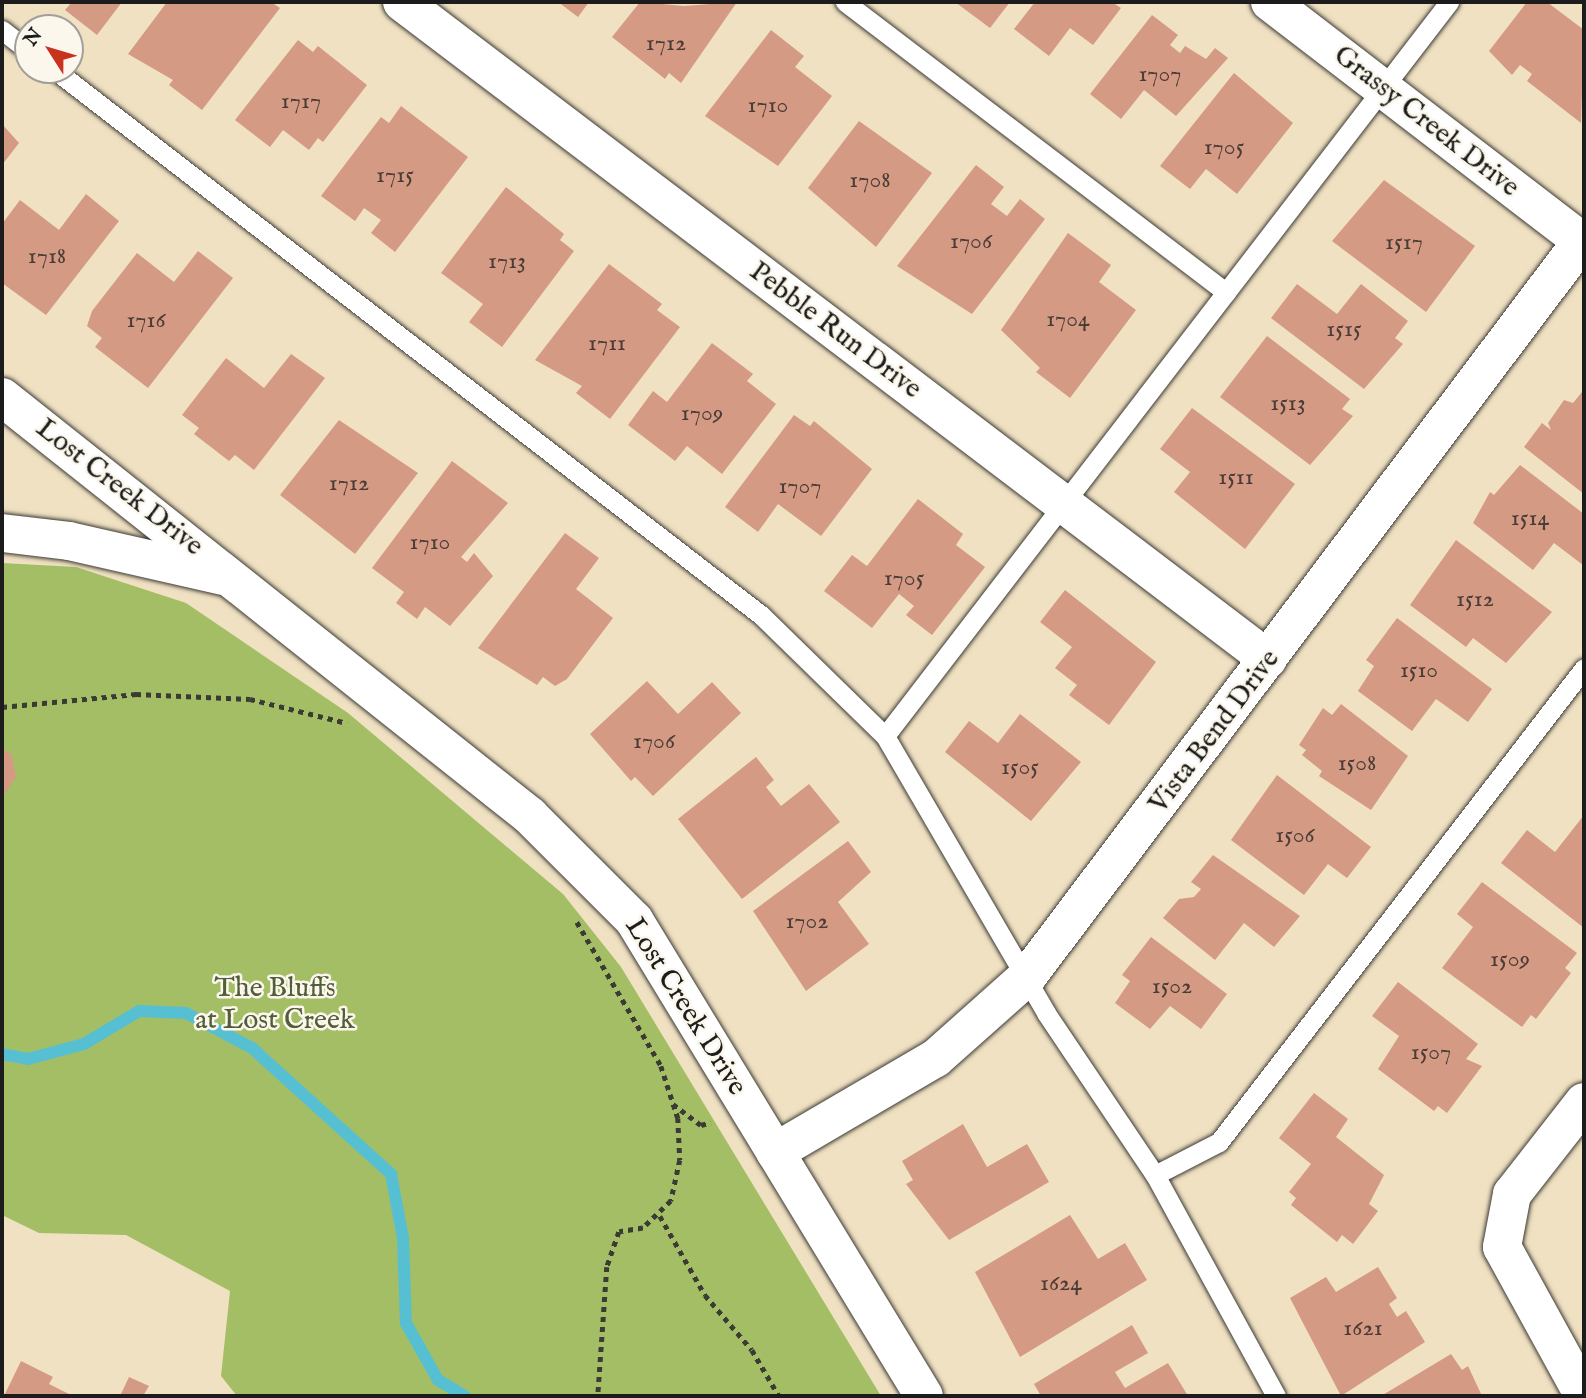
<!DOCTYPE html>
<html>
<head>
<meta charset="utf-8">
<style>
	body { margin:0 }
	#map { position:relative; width:1586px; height:1398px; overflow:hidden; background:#f0e1c2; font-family:"IM FELL English",serif }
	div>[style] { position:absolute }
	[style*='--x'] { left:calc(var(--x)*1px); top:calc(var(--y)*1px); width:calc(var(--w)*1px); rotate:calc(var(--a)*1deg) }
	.green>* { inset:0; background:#a4be65 }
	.stream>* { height:12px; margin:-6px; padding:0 6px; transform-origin:6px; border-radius:6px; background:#56c0d2 }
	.building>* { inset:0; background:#d59a84 }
	.path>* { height:4.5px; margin-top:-2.25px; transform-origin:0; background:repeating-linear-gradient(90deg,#3c3a35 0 5px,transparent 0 10px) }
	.roads { filter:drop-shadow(0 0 2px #3c3a35) drop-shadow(0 0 2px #3c3a35) }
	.service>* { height:19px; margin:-9.5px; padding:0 9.5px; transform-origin:9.5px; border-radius:9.5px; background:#fff }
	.minor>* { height:38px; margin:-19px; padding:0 19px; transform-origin:19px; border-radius:19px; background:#fff }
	span { translate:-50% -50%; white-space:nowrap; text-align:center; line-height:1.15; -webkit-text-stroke:5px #fbf7ec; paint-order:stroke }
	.number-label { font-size:24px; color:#4a3c36 }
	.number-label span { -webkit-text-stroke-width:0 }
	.street-label { font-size:28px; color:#1c1c1c }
	.park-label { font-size:28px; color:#525d39 }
	.frame { position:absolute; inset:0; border:4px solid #1c1c1c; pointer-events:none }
	.north { position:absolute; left:14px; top:14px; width:70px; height:70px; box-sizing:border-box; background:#fbf7ec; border:2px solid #a29f99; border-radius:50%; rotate:307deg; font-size:19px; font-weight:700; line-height:28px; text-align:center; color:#1c1c1c }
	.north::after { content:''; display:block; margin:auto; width:24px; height:32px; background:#c8321e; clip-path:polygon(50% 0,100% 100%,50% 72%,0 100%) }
</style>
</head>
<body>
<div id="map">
	<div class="green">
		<i style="clip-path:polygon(2px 563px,76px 567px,186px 603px,348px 713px,563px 894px,621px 967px,881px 1396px,237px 1396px,221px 1376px,230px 1291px,126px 1235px,39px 1233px,2px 1215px)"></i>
	</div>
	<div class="stream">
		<i style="--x:2;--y:1054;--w:26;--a:11"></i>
		<i style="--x:28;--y:1059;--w:58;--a:-15"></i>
		<i style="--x:84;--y:1044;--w:64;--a:-31"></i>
		<i style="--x:139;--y:1011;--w:47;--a:2.4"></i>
		<i style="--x:186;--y:1013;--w:75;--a:27.9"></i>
		<i style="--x:252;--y:1048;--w:188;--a:42.2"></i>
		<i style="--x:391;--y:1174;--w:65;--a:79.4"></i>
		<i style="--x:403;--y:1238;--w:85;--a:88"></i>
		<i style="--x:406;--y:1323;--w:65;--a:60.7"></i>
		<i style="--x:438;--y:1380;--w:31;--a:31"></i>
	</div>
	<div class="building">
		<i style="clip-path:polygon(72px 2px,122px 2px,97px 35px,65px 10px)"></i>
		<i style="clip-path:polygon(167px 2px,271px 2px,280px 8px,202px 110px,169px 85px,173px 80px,128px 54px)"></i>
		<i style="clip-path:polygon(558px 2px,589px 2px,578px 17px)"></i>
		<i style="clip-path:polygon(640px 2px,684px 6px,737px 2px,681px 83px,669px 73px,665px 79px,612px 37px)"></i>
		<i style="clip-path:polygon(955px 2px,1010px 2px,990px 28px)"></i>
		<i style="clip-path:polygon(1035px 2px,1112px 2px,1121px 8px,1093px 45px,1070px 28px,1049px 56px,1014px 29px)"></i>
		<i style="clip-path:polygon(1527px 2px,1547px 2px,1584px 30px,1581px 123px,1527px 81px,1532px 74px,1520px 65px,1512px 75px,1489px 51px)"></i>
		<i style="clip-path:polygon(1152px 15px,1178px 35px,1170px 45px,1180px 53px,1185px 46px,1206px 59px,1215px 48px,1228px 58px,1176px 116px,1144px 90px,1121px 119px,1090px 94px)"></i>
		<i style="clip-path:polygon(771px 30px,804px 56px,795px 67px,832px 96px,778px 166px,705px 116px)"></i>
		<i style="clip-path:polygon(298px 40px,313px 52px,318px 46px,367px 85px,323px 142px,318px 138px,309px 150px,283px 130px,270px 147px,235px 120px)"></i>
		<i style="clip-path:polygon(1234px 73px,1293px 123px,1237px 194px,1206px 169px,1190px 189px,1160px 166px)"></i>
		<i style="clip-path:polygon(401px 106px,468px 157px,395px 252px,371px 233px,381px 220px,364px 208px,355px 221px,321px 196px,381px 117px,389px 123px)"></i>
		<i style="clip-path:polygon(859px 121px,932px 173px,876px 247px,808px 188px)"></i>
		<i style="clip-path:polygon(2px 124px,19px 143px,2px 165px)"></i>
		<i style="clip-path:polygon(976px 165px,1004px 187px,991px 204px,1007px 216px,1020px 199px,1045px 219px,972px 314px,897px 266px)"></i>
		<i style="clip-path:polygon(1384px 180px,1475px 246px,1426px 312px,1332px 241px)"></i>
		<i style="clip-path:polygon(506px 187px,564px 234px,560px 240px,574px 251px,502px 347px,469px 322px,483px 304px,441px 273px)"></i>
		<i style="clip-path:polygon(86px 194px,119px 221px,46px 315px,2px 283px,2px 224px,20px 200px,59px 230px)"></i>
		<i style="clip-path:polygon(1068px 233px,1111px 265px,1099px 282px,1136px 310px,1070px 398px,1036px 372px,1040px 368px,1001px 330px)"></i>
		<i style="clip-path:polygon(198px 251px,233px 278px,148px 388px,95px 347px,102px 338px,87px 326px,92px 311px,137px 253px,174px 282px)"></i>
		<i style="clip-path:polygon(609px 264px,662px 304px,657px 310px,680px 327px,610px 419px,576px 393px,582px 386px,535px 360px)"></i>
		<i style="clip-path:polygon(1297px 284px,1337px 314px,1361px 284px,1408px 321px,1395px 338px,1403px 344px,1364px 389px,1271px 318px)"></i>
		<i style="clip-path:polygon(1267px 336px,1350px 399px,1342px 409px,1353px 416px,1310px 465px,1220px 397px)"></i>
		<i style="clip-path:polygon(712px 343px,753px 374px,747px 381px,776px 404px,722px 474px,687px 446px,675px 461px,628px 425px,653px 391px,667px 402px)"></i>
		<i style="clip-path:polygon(291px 354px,325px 378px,254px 470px,235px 455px,229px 461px,194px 434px,199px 428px,182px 415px,226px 358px,264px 388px)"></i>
		<i style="clip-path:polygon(1582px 392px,1584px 394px,1584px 494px,1524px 447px,1542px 423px,1551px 430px,1548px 423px,1564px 400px,1573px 403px)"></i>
		<i style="clip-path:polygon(1192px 408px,1295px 484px,1245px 549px,1174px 492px,1190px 472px,1160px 449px)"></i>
		<i style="clip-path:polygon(794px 415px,810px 426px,814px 421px,872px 469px,821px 536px,778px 504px,758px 532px,725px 507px)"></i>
		<i style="clip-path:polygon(339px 420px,418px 473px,355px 554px,280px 495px)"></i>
		<i style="clip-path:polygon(452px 461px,508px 503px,461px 557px,467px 562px,474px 553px,493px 576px,450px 626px,425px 607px,417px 619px,396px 603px,404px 592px,372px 568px)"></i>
		<i style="clip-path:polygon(1520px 465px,1584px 514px,1583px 565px,1554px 543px,1533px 570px,1473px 523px,1490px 492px,1494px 495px)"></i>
		<i style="clip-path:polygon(918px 499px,963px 534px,956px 545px,985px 567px,932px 635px,906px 615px,914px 606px,899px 594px,872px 628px,824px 591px,852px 555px,867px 566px)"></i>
		<i style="clip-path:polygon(565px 533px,599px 558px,576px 589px,613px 618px,567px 679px,555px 686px,543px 677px,537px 685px,478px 648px)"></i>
		<i style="clip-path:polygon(1456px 540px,1552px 612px,1506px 663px,1473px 638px,1466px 647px,1410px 605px)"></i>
		<i style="clip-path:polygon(1065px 590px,1156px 662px,1109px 725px,1069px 695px,1077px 685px,1055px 668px,1072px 647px,1040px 622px)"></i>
		<i style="clip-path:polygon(1397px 618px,1492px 689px,1468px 722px,1436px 699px,1412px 731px,1358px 691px,1374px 666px,1366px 660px)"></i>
		<i style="clip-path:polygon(647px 681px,678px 714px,712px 682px,741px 713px,653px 796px,635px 777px,631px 781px,590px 734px)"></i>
		<i style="clip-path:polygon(1341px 704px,1408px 756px,1371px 810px,1319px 776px,1322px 771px,1302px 755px,1306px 750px,1299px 745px,1323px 708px,1332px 715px)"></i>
		<i style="clip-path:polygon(1020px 714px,1081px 762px,1031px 821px,945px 752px,969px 721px,998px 743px)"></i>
		<i style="clip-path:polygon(2px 748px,12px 755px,16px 777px,2px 798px)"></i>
		<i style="clip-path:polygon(756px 757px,774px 780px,766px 787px,781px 806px,809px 784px,840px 822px,742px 899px,678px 819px)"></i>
		<i style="clip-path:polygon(1277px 775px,1371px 847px,1347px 878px,1328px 864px,1304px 895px,1231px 840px)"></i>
		<i style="clip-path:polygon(1584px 815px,1584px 928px,1501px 863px,1527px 830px,1555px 852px)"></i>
		<i style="clip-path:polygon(848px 841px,871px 872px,838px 902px,869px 944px,806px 991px,753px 911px)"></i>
		<i style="clip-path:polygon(1213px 855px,1300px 916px,1274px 947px,1244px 923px,1215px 960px,1163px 918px,1179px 899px,1194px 897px,1201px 889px,1191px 882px)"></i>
		<i style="clip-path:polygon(1482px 882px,1577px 953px,1565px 968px,1571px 973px,1536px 1019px,1531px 1015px,1522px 1027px,1442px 968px,1473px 927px,1457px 914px)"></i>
		<i style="clip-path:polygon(1151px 937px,1227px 994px,1201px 1029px,1170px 1006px,1150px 1029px,1115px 1003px,1130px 981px,1122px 975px)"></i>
		<i style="clip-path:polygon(1398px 982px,1478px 1044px,1466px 1059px,1482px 1066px,1447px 1113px,1438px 1106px,1434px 1111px,1378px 1069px,1399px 1036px,1372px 1016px)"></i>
		<i style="clip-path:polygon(1314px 1093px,1348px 1119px,1336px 1137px,1384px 1175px,1369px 1204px,1378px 1211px,1353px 1244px,1342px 1235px,1337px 1242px,1291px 1205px,1296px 1198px,1289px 1192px,1311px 1164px,1279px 1138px)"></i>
		<i style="clip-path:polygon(963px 1124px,987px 1167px,1027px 1144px,1049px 1182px,949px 1240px,906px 1184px,913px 1180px,902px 1161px)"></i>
		<i style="clip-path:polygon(1070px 1215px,1098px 1259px,1125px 1243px,1147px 1280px,1020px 1357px,975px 1272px)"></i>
		<i style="clip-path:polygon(1378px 1267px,1397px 1298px,1389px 1304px,1397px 1317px,1406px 1311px,1425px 1342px,1341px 1396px,1290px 1298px,1326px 1277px,1336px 1292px)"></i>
		<i style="clip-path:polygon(1132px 1325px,1148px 1353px,1115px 1372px,1125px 1388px,1168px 1363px,1188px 1396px,1041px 1396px,1034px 1384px)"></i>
		<i style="clip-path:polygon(1451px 1354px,1462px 1370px,1468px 1366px,1482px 1396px,1381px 1396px)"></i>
		<i style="clip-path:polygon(21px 1361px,53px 1377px,49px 1384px,73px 1396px,4px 1396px)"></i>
		<i style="clip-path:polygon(129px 1377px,149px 1386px,143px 1396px,120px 1396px)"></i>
	</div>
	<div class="path">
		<i style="--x:2;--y:707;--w:135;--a:-5.5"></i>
		<i style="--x:136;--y:694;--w:114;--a:2.5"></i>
		<i style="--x:250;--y:699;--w:100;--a:13.9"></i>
		<i style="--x:577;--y:922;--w:167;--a:59.7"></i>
		<i style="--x:661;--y:1066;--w:55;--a:71.9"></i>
		<i style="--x:678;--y:1118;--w:42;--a:87.3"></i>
		<i style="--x:680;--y:1160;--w:42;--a:102.4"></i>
		<i style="--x:671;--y:1201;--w:39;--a:136"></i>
		<i style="--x:643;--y:1228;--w:24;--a:171"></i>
		<i style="--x:619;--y:1232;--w:37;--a:109"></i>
		<i style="--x:607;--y:1267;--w:129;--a:94"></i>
		<i style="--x:673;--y:1104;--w:35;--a:37"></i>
		<i style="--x:701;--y:1125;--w:10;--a:-17"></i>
		<i style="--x:660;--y:1216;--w:91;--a:60.3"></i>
		<i style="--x:705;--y:1295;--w:72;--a:49.5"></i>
		<i style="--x:752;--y:1350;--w:53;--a:59.6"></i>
	</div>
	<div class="roads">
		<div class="service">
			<i style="--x:845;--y:2;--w:479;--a:37.3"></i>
			<i style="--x:2;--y:30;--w:33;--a:38"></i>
			<i style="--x:55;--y:70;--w:892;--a:37.67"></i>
			<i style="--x:761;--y:615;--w:173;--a:44.3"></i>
			<i style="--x:885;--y:736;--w:320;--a:59.8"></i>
			<i style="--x:1046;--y:1013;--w:195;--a:56.1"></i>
			<i style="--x:1155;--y:1175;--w:72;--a:-27.3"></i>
			<i style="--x:1219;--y:1142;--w:598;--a:-52.4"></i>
			<i style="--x:885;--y:736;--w:926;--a:-52.46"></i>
			<i style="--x:1155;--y:1175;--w:252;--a:61.3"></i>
		</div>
		<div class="minor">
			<i style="--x:402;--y:2;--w:1087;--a:37.19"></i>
			<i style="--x:1270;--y:2;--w:393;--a:37.5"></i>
			<i style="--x:2;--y:397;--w:674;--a:38.43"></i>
			<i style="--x:530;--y:816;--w:147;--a:45"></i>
			<i style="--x:634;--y:920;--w:557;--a:58.65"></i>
			<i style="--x:2;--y:533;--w:67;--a:6.8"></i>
			<i style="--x:69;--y:541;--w:158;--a:12.8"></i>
			<i style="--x:1584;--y:1102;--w:117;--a:128"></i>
			<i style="--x:1512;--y:1194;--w:54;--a:100.7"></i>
			<i style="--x:1502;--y:1247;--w:170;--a:61.2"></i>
			<i style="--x:775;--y:1152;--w:186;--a:-30.3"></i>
			<i style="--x:936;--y:1058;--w:122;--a:-41.7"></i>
			<i style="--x:1027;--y:977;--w:925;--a:-52.99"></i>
		</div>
	</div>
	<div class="number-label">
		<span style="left:666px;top:44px">1712</span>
		<span style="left:1160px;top:75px">1707</span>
		<span style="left:301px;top:102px">1717</span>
		<span style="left:768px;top:106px">1710</span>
		<span style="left:1224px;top:148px">1705</span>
		<span style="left:395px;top:176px">1715</span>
		<span style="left:870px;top:181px">1708</span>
		<span style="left:971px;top:242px">1706</span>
		<span style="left:1404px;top:243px">1517</span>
		<span style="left:47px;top:257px">1718</span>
		<span style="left:507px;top:262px">1713</span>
		<span style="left:1068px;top:320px">1704</span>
		<span style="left:146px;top:321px">1716</span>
		<span style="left:1344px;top:330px">1515</span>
		<span style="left:607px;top:344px">1711</span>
		<span style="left:1288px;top:404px">1513</span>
		<span style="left:702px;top:414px">1709</span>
		<span style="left:1236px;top:478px">1511</span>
		<span style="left:349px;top:484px">1712</span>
		<span style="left:800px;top:487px">1707</span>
		<span style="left:1530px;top:519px">1514</span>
		<span style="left:430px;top:543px">1710</span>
		<span style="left:904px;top:579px">1705</span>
		<span style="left:1475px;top:600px">1512</span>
		<span style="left:1419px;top:671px">1510</span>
		<span style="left:654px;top:742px">1706</span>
		<span style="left:1357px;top:764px">1508</span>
		<span style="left:1020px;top:768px">1505</span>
		<span style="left:1295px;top:836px">1506</span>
		<span style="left:807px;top:922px">1702</span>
		<span style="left:1510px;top:960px">1509</span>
		<span style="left:1172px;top:987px">1502</span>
		<span style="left:1431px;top:1053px">1507</span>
		<span style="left:1061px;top:1284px">1624</span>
		<span style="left:1363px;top:1329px">1621</span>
	</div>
	<div class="street-label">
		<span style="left:1426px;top:122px;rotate:38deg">Grassy Creek Drive</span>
		<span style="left:835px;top:331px;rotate:37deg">Pebble Run Drive</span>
		<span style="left:119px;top:488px;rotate:38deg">Lost Creek Drive</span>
		<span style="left:1215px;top:732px;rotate:-53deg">Vista Bend Drive</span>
		<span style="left:685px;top:1007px;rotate:58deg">Lost Creek Drive</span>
	</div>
	<div class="park-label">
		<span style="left:275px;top:1005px">The Bluffs<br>at Lost Creek</span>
	</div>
	<div class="frame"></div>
	<div class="north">N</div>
</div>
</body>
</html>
